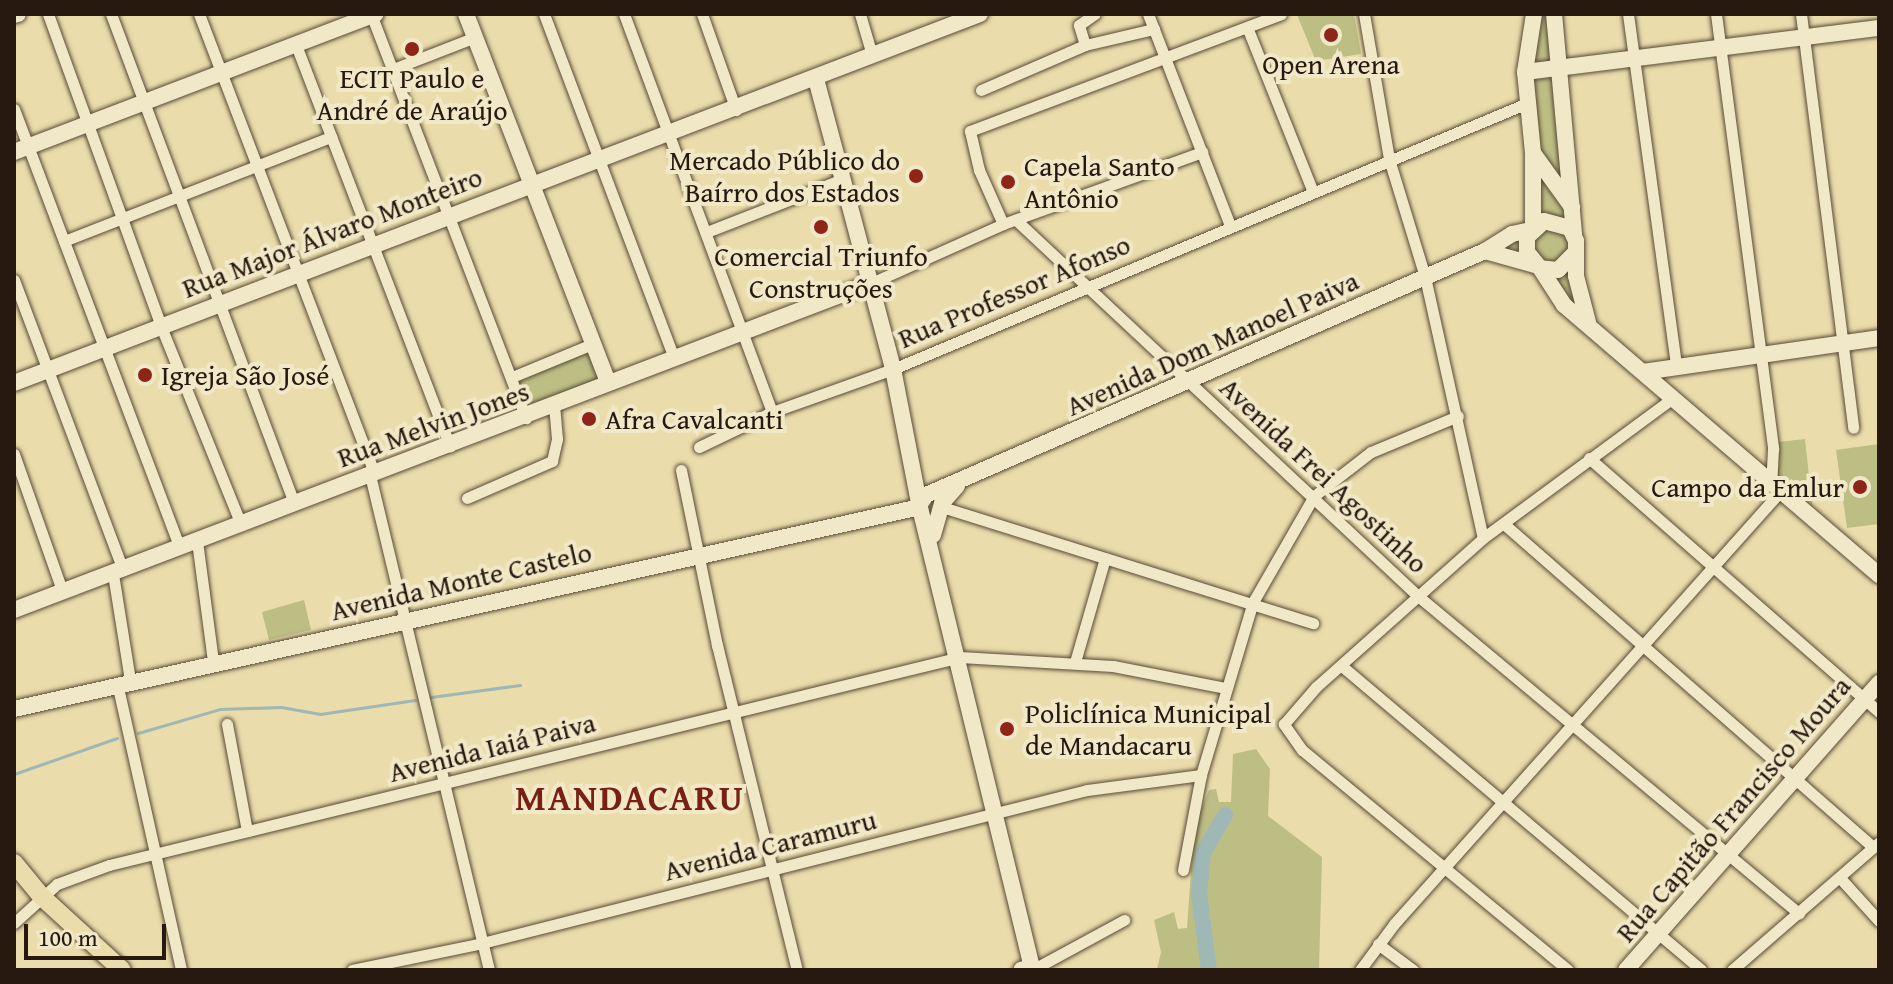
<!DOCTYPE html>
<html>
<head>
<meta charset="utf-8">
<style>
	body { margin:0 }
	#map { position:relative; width:1893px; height:984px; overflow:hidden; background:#eadcab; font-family:"Gentium Book Plus",serif }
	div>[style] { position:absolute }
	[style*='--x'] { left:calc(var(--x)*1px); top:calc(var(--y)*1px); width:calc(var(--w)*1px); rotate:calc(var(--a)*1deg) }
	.green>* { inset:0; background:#bdbe84 }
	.stream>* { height:3px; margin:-1.5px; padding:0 1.5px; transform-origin:1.5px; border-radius:1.5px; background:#9fb8b6 }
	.river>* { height:16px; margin:-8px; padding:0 8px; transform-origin:8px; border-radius:8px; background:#9fb8b6 }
	.roads { filter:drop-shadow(0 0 2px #584a37) drop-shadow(0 0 2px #584a37) }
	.street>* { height:11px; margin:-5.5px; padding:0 5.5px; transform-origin:5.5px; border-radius:5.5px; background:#f1e8c8 }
	.secondary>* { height:16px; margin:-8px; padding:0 8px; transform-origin:8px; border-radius:8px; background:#f1e8c8 }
	.primary>* { height:18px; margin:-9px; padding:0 9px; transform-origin:9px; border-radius:9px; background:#eadcab }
	.dots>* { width:22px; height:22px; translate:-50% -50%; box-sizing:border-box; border:4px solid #f1e8c8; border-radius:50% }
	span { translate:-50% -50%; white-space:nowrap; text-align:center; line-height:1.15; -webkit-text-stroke:8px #f1e8c8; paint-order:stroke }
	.poi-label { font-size:28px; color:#281910 }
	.right { translate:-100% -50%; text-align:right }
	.left { translate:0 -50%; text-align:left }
	.street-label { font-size:28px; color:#281910 }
	.district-label { font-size:36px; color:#7a1f14; font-weight:700; letter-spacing:2px }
	.frame { position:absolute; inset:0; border:16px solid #281910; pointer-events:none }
	.scale { position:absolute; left:24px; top:924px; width:142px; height:36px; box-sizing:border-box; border:4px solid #281910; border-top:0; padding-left:10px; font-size:24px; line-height:28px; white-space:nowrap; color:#281910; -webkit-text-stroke:6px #f1e8c8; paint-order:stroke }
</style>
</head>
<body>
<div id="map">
	<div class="green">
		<i style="clip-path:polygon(1354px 14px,1361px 54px,1316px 61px,1297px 15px)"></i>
		<i style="clip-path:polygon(1540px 14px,1548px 14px,1578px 308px,1536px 259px,1500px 246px,1533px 233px,1532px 64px)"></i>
		<i style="clip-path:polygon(592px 344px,605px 383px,526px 418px,512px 377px)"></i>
		<i style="clip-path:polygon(1805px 439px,1813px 513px,1776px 481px,1778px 442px)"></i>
		<i style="clip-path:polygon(1879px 444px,1879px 524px,1847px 528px,1836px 450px)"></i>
		<i style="clip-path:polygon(304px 600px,311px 630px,269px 640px,262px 612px)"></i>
		<i style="clip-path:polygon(1256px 749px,1270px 769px,1268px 816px,1322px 857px,1319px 970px,1157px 970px,1161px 952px,1154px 920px,1174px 912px,1178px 929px,1187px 928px,1194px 828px,1209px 790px,1216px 789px,1219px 802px,1231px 802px,1233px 754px)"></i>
	</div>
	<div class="stream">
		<i style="--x:431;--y:697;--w:90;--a:-7.7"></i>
		<i style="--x:138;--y:733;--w:85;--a:-16.3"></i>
		<i style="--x:220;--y:709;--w:61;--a:-1.9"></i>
		<i style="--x:281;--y:707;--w:40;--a:10"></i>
		<i style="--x:320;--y:714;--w:96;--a:-8.4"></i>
		<i style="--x:14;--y:774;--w:109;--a:-19.3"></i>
	</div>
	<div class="river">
		<i style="--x:1209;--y:970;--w:77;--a:-97.5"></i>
		<i style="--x:1199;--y:894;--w:41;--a:-84.4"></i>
		<i style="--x:1203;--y:853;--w:44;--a:-59.9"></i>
	</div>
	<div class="roads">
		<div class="street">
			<i style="--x:48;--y:14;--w:330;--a:70.1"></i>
			<i style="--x:160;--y:324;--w:216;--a:68"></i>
			<i style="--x:111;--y:14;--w:522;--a:69.48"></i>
			<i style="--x:199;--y:14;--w:491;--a:69.1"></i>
			<i style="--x:371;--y:14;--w:433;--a:69"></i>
			<i style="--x:544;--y:14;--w:366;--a:69.3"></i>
			<i style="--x:624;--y:14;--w:425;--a:69.6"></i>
			<i style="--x:702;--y:14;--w:102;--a:70.5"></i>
			<i style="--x:860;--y:14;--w:43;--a:73.7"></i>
			<i style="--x:1148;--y:14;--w:226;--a:68.8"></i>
			<i style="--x:1364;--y:14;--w:147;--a:80.2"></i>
			<i style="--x:1389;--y:159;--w:123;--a:73"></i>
			<i style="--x:1425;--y:277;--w:267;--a:77.5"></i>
			<i style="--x:1628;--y:14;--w:355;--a:82.2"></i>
			<i style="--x:1716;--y:14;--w:439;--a:82.5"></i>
			<i style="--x:1773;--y:449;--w:36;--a:93"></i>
			<i style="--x:1801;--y:14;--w:417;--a:82.8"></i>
			<i style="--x:1247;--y:27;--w:178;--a:68.2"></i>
			<i style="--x:296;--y:45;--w:430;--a:69"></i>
			<i style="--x:1085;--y:45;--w:21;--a:-107"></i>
			<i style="--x:1079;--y:25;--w:19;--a:-35"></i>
			<i style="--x:393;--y:69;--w:88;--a:-21.3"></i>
			<i style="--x:981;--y:90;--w:113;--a:-23.4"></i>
			<i style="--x:1085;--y:45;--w:71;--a:-13.1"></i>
			<i style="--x:14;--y:109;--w:469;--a:69.3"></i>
			<i style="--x:1016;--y:220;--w:550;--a:43.09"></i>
			<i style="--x:1418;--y:596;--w:496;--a:39.8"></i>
			<i style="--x:1003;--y:224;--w:59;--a:-114"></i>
			<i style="--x:979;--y:170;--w:40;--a:-103"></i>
			<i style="--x:970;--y:131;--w:332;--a:-20.6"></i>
			<i style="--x:707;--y:232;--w:146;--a:-21.3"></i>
			<i style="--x:64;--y:241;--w:287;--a:-21.3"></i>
			<i style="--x:14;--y:280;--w:310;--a:69.4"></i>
			<i style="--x:869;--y:284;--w:147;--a:-24.1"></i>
			<i style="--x:1003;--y:224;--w:212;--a:-19.9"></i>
			<i style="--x:512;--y:377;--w:87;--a:-22.4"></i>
			<i style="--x:699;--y:447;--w:81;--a:-25.6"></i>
			<i style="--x:772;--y:412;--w:128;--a:-19.6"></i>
			<i style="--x:893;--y:369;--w:685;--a:-22.75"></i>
			<i style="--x:14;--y:454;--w:147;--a:70.6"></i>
			<i style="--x:1589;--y:458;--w:386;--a:41.2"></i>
			<i style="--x:681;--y:470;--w:179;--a:78.4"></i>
			<i style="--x:717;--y:645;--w:335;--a:76.2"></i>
			<i style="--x:370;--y:475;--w:509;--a:76.48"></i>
			<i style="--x:467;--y:498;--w:93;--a:-23.5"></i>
			<i style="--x:552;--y:461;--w:23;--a:-77"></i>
			<i style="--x:557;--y:439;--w:33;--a:-95"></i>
			<i style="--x:942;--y:507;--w:389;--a:17.4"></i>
			<i style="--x:1504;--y:524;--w:490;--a:41.2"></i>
			<i style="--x:197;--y:541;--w:121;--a:82.4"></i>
			<i style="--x:113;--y:574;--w:107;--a:80.9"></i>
			<i style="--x:1075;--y:662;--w:108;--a:-73.9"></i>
			<i style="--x:1343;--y:667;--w:469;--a:40.2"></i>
			<i style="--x:117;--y:683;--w:294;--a:77.4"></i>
			<i style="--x:227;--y:724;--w:109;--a:79.4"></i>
			<i style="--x:1183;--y:870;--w:97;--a:-79.3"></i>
			<i style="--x:1201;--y:775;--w:181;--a:-73.3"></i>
			<i style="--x:1253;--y:602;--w:122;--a:-60.1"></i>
			<i style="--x:1314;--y:496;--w:72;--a:-37.7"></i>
			<i style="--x:1371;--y:452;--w:94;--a:-22.5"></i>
			<i style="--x:1841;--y:879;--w:57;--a:47.9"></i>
			<i style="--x:14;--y:923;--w:58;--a:-42.2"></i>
			<i style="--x:57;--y:884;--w:55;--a:-20.1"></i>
			<i style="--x:109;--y:865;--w:876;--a:-13.73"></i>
			<i style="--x:960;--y:657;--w:153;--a:3.4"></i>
			<i style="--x:1113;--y:666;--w:114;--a:11.1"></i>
			<i style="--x:1378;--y:944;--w:44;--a:36.6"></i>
			<i style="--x:352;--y:970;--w:133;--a:-11.7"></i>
			<i style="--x:482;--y:943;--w:624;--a:-14.19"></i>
			<i style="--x:1087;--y:790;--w:115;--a:-7.5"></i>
			<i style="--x:1032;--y:970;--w:105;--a:-28.5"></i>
			<i style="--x:1360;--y:970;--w:57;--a:-53.5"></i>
			<i style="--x:1394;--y:924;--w:578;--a:-48.23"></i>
			<i style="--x:1568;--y:970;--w:345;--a:-140.4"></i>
			<i style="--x:1302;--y:750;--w:32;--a:-125"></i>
			<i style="--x:1284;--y:724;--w:49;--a:-49.1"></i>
			<i style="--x:1316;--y:687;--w:224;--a:-41.7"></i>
			<i style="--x:1483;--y:538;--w:236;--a:-36.4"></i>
			<i style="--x:1732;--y:970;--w:195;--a:-41"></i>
		</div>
		<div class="secondary">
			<i style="--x:466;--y:14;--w:394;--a:68.9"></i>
			<i style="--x:1554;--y:14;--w:221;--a:84.8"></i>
			<i style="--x:14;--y:15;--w:4;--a:-14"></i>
			<i style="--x:1525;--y:72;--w:357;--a:-7.1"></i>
			<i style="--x:816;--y:79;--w:300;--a:75.1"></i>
			<i style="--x:893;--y:369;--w:142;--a:79"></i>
			<i style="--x:920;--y:508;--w:472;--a:76.3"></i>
			<i style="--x:1032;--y:967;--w:11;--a:165"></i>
			<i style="--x:14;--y:152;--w:387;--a:-20.9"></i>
			<i style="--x:1533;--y:153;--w:67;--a:54.2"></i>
			<i style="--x:1533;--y:228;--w:75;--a:-90"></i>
			<i style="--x:1533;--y:153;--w:81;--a:-95.6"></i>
			<i style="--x:1525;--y:72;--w:59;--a:-81.2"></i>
			<i style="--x:1485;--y:251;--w:52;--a:15.6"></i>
			<i style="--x:1576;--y:252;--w:25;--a:135"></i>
			<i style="--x:1558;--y:270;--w:18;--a:-174"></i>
			<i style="--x:1540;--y:268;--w:21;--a:-129"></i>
			<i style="--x:1527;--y:252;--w:15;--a:-90"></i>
			<i style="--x:1527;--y:237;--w:23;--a:-43"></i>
			<i style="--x:1544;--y:221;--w:27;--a:15"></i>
			<i style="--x:1570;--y:228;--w:14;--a:65"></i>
			<i style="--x:1576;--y:241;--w:35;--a:90"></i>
			<i style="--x:1576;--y:276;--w:48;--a:75.4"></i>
			<i style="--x:1540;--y:268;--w:44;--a:57"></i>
			<i style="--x:1564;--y:305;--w:415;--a:40.6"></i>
			<i style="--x:1643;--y:372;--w:238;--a:-8.2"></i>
			<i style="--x:14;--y:383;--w:1034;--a:-20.91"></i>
			<i style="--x:920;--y:504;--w:11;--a:-56"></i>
			<i style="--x:926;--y:495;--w:610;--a:-23.58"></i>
			<i style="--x:1485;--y:251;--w:32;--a:-32"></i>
			<i style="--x:1512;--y:234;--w:19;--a:-12"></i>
			<i style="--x:933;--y:535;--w:33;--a:-74"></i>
			<i style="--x:942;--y:503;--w:23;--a:-49"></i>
			<i style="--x:14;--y:610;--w:915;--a:-20.87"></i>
			<i style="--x:14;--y:709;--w:928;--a:-12.57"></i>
			<i style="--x:1626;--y:970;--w:383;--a:-48.6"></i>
		</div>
		<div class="primary">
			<i style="--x:14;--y:863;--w:44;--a:50.5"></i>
			<i style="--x:42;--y:897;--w:108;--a:42.4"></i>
		</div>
	</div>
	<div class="dots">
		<i style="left:1331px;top:35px;background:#8f2418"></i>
		<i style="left:412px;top:49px;background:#8f2418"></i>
		<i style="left:916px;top:176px;background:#8f2418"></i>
		<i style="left:1008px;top:182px;background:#8f2418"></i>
		<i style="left:821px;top:227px;background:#8f2418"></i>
		<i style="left:145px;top:375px;background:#8f2418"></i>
		<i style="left:589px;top:419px;background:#8f2418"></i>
		<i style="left:1860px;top:487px;background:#8f2418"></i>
		<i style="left:1007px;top:729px;background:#8f2418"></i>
	</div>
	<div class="poi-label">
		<span style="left:1331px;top:64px">Open Arena</span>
		<span style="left:412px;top:94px">ECIT Paulo e<br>André de Araújo</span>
		<span class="right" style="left:900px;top:176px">Mercado Público do<br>Baírro dos Estados</span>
		<span class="left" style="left:1024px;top:182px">Capela Santo<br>Antônio</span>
		<span style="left:821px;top:272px">Comercial Triunfo<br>Construções</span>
		<span class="left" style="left:161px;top:375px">Igreja São José</span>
		<span class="left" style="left:605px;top:419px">Afra Cavalcanti</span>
		<span class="right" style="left:1844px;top:487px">Campo da Emlur</span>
		<span class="left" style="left:1025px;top:729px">Policlínica Municipal<br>de Mandacaru</span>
	</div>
	<div class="street-label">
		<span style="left:332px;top:232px;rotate:-21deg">Rua Major Álvaro Monteiro</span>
		<span style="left:1014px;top:291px;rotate:-23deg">Rua Professor Afonso</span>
		<span style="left:1212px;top:343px;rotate:-24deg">Avenida Dom Manoel Paiva</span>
		<span style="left:433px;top:424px;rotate:-20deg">Rua Melvin Jones</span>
		<span style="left:1324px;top:475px;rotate:43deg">Avenida Frei Agostinho</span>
		<span style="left:461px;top:581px;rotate:-13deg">Avenida Monte Castelo</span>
		<span style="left:492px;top:747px;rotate:-14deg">Avenida Iaiá Paiva</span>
		<span style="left:1733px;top:809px;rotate:-49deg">Rua Capitão Francisco Moura</span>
		<span style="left:770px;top:845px;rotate:-14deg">Avenida Caramuru</span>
	</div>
	<div class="district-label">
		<span style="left:630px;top:797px">MANDACARU</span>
	</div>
	<div class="frame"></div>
	<div class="scale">100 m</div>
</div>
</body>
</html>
